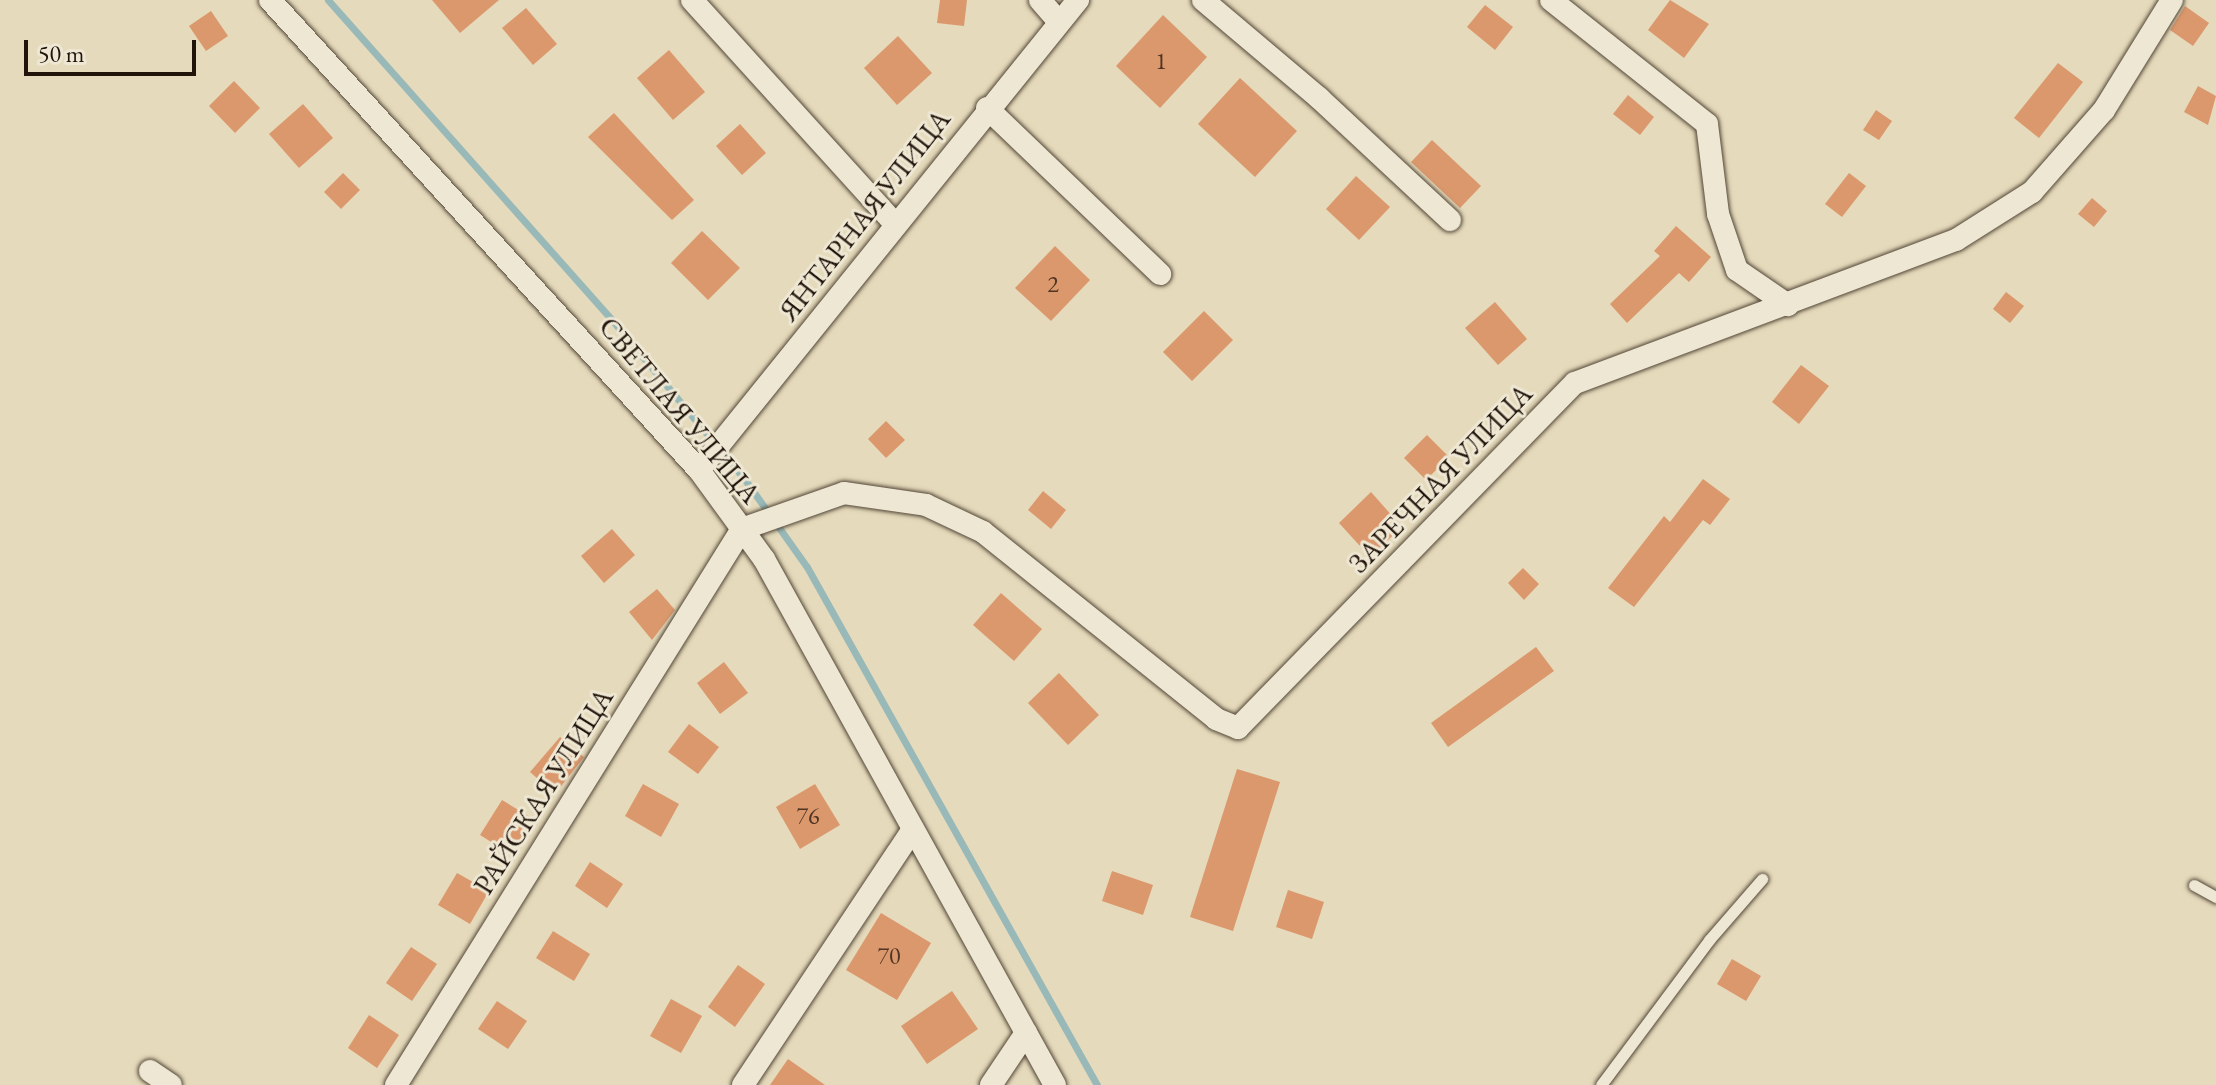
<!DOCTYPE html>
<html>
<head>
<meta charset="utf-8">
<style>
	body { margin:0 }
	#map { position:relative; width:2216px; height:1085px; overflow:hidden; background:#e5dabb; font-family:"EB Garamond",serif }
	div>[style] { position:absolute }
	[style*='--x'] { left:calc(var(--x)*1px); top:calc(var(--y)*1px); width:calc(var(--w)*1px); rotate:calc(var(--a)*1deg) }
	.stream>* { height:7px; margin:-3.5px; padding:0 3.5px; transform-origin:3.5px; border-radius:3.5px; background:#98b9b8 }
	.building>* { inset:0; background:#db986d }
	.roads { filter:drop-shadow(0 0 2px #524637) drop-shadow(0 0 2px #524637) }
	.service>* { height:11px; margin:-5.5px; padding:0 5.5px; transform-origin:5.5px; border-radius:5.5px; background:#eee7d3 }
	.minor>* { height:22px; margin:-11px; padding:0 11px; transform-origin:11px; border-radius:11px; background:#eee7d3 }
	span { translate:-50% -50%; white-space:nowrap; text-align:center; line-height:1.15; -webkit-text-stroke:6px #eee7d3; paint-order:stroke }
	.number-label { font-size:24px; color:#503524 }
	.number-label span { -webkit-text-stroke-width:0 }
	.street-label { font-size:28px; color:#21140b }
	.scale { position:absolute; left:24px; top:40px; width:172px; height:36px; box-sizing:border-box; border:4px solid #21140b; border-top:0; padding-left:10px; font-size:24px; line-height:28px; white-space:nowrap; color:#21140b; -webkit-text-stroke:6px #eee7d3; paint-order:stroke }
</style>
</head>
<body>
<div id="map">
	<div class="stream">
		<i style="--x:328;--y:0;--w:428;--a:48.4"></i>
		<i style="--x:612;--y:320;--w:204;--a:50.2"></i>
		<i style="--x:743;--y:477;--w:110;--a:54.6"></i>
		<i style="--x:807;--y:567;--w:594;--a:60.76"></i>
	</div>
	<div class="building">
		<i style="clip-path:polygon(432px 0,499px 0,460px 33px)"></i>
		<i style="clip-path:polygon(940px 0,967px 0,964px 26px,937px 23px)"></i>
		<i style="clip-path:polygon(1670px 0,1709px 24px,1684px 58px,1648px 30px)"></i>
		<i style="clip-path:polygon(1485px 5px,1513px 27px,1495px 50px,1467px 27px)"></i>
		<i style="clip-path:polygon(2185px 6px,2209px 23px,2193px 46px,2170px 30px)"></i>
		<i style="clip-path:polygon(526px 8px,557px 44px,533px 65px,502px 28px)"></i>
		<i style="clip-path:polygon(211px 11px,228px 36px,206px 51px,189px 26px)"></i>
		<i style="clip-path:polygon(1163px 15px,1207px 57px,1160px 108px,1116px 66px)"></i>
		<i style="clip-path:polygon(898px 36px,932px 73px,897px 105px,864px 68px)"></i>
		<i style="clip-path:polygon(669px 50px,705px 92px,673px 120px,637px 78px)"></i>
		<i style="clip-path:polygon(2058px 63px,2083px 82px,2039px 138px,2014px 118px)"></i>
		<i style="clip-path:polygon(1240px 78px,1297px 131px,1255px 177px,1198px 124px)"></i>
		<i style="clip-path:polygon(234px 81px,260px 108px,235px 133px,209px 106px)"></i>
		<i style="clip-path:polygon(2198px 86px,2216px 96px,2208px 125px,2184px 112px)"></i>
		<i style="clip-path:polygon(1628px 95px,1654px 117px,1640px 135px,1613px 114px)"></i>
		<i style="clip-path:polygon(303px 104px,333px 138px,299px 168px,269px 134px)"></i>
		<i style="clip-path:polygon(1876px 110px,1892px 121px,1879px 140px,1863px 130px)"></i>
		<i style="clip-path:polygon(614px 113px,694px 200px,672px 220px,588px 137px)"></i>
		<i style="clip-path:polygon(740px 124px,766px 153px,742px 175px,716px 146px)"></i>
		<i style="clip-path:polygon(1432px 140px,1481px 186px,1460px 208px,1411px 162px)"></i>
		<i style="clip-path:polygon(343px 173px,360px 190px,341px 209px,324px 192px)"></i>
		<i style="clip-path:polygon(1849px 173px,1866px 186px,1842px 217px,1825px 204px)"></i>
		<i style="clip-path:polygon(1356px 176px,1390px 207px,1359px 240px,1326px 209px)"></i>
		<i style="clip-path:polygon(2092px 198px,2107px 211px,2094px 227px,2078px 214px)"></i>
		<i style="clip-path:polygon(1676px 226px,1711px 257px,1689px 282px,1679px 273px,1627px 323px,1610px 304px,1660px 256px,1654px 251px)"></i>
		<i style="clip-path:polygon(702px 231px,740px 268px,708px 300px,671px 263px)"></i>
		<i style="clip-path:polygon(1055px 246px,1090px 280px,1051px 321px,1015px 288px)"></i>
		<i style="clip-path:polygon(2006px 292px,2024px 306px,2010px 323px,1993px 309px)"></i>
		<i style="clip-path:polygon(1495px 302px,1527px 339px,1498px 365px,1465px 328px)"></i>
		<i style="clip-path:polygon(1204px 311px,1233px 340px,1192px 381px,1163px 352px)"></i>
		<i style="clip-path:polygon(1801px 365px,1829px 386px,1799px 424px,1772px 402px)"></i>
		<i style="clip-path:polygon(886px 421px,905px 440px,886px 458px,868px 439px)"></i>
		<i style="clip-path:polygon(1427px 435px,1449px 457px,1426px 480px,1404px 458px)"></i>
		<i style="clip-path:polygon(1703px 479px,1730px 499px,1710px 525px,1703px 520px,1634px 607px,1608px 588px,1664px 516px,1670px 522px)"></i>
		<i style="clip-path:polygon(1043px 491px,1066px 510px,1051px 529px,1028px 510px)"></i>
		<i style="clip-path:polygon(1371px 492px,1402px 527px,1370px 557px,1339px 523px)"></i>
		<i style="clip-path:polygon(612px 529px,635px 555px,604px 583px,581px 556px)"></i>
		<i style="clip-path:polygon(1523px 568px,1539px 584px,1524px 600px,1508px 583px)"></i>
		<i style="clip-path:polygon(657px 589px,675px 610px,652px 640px,629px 612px)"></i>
		<i style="clip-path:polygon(1001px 593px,1042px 629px,1014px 661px,973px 625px)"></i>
		<i style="clip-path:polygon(1536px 647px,1554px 671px,1448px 747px,1431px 723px)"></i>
		<i style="clip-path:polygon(724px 662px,748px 693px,720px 714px,697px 683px)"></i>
		<i style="clip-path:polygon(1059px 673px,1099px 715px,1068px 745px,1028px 703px)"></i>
		<i style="clip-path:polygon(689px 724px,719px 747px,698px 774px,668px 752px)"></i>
		<i style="clip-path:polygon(560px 737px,584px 757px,555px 794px,530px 772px)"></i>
		<i style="clip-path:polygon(1237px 769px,1280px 782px,1233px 931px,1190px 917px)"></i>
		<i style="clip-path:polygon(643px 784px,679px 804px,661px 837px,625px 816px)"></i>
		<i style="clip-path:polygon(815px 784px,840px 825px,800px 849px,776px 807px)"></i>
		<i style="clip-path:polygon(502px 800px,535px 820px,512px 855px,480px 835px)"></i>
		<i style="clip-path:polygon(590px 862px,623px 884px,607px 908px,575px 886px)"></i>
		<i style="clip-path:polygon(1112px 871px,1153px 885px,1143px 915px,1102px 901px)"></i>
		<i style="clip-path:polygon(457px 873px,489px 891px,470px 924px,438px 905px)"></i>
		<i style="clip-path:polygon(1288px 890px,1324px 902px,1312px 939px,1276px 927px)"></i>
		<i style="clip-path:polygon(881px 913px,931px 943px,897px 1000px,846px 970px)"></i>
		<i style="clip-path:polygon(553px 931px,590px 954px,574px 981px,536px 958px)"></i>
		<i style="clip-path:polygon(411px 947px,437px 964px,412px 1001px,386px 983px)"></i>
		<i style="clip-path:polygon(1732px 959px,1761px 976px,1746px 1001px,1717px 984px)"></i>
		<i style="clip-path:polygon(738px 965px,765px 984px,735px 1027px,708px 1007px)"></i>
		<i style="clip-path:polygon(952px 991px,978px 1029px,927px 1064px,901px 1026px)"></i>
		<i style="clip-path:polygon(671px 999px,702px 1016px,681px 1053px,650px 1036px)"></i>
		<i style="clip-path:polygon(497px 1001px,527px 1021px,508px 1049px,478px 1029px)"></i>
		<i style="clip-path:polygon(369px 1015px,399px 1035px,377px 1068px,348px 1048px)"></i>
		<i style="clip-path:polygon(788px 1059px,825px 1085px,770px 1085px)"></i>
	</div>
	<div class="roads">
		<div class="service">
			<i style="--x:2194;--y:885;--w:25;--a:29"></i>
			<i style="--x:1601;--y:1085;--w:181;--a:-53.3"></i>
			<i style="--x:1709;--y:940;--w:81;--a:-49"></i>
		</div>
		<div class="minor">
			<i style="--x:270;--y:0;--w:636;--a:47.61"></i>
			<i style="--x:699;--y:470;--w:110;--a:53.9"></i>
			<i style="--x:764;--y:559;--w:601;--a:61.05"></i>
			<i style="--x:692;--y:0;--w:302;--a:47.8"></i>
			<i style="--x:1040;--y:0;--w:28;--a:49"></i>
			<i style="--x:1203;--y:0;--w:152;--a:40.2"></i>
			<i style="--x:1319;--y:98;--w:179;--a:43"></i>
			<i style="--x:1551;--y:0;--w:199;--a:38.5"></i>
			<i style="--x:1707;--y:124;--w:91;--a:83"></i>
			<i style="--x:1718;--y:214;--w:59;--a:71.3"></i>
			<i style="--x:1737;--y:270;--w:62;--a:34.5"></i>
			<i style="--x:987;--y:108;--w:240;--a:43.8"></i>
			<i style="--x:699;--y:470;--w:604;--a:-51.12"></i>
			<i style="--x:150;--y:1071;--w:25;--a:34"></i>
			<i style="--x:396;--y:1085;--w:655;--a:-58.11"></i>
			<i style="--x:742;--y:529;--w:108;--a:-19.4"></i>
			<i style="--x:844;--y:493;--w:83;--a:8.3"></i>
			<i style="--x:926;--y:505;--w:63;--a:25.3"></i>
			<i style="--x:983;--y:532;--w:299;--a:38.7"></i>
			<i style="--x:1216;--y:719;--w:24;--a:22"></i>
			<i style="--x:1238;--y:728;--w:482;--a:-45.7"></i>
			<i style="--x:1575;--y:383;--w:407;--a:-20.6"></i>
			<i style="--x:1956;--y:240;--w:90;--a:-32.3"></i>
			<i style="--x:2032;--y:192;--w:109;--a:-48.7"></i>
			<i style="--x:2104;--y:110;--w:129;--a:-58.3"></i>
			<i style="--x:743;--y:1085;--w:307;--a:-56.4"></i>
			<i style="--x:991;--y:1085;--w:63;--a:-56.1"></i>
		</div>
	</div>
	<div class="number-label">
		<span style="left:1161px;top:61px">1</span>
		<span style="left:1053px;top:284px">2</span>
		<span style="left:808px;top:816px">76</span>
		<span style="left:889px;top:956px">70</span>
	</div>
	<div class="street-label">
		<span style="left:864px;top:215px;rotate:-52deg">ЯНТАРНАЯ УЛИЦА</span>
		<span style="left:680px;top:410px;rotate:50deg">СВЕТЛАЯ УЛИЦА</span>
		<span style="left:1440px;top:478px;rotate:-46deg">ЗАРЕЧНАЯ УЛИЦА</span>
		<span style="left:543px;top:791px;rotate:-58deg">РАЙСКАЯ УЛИЦА</span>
	</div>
	<div class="scale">50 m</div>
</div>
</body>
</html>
